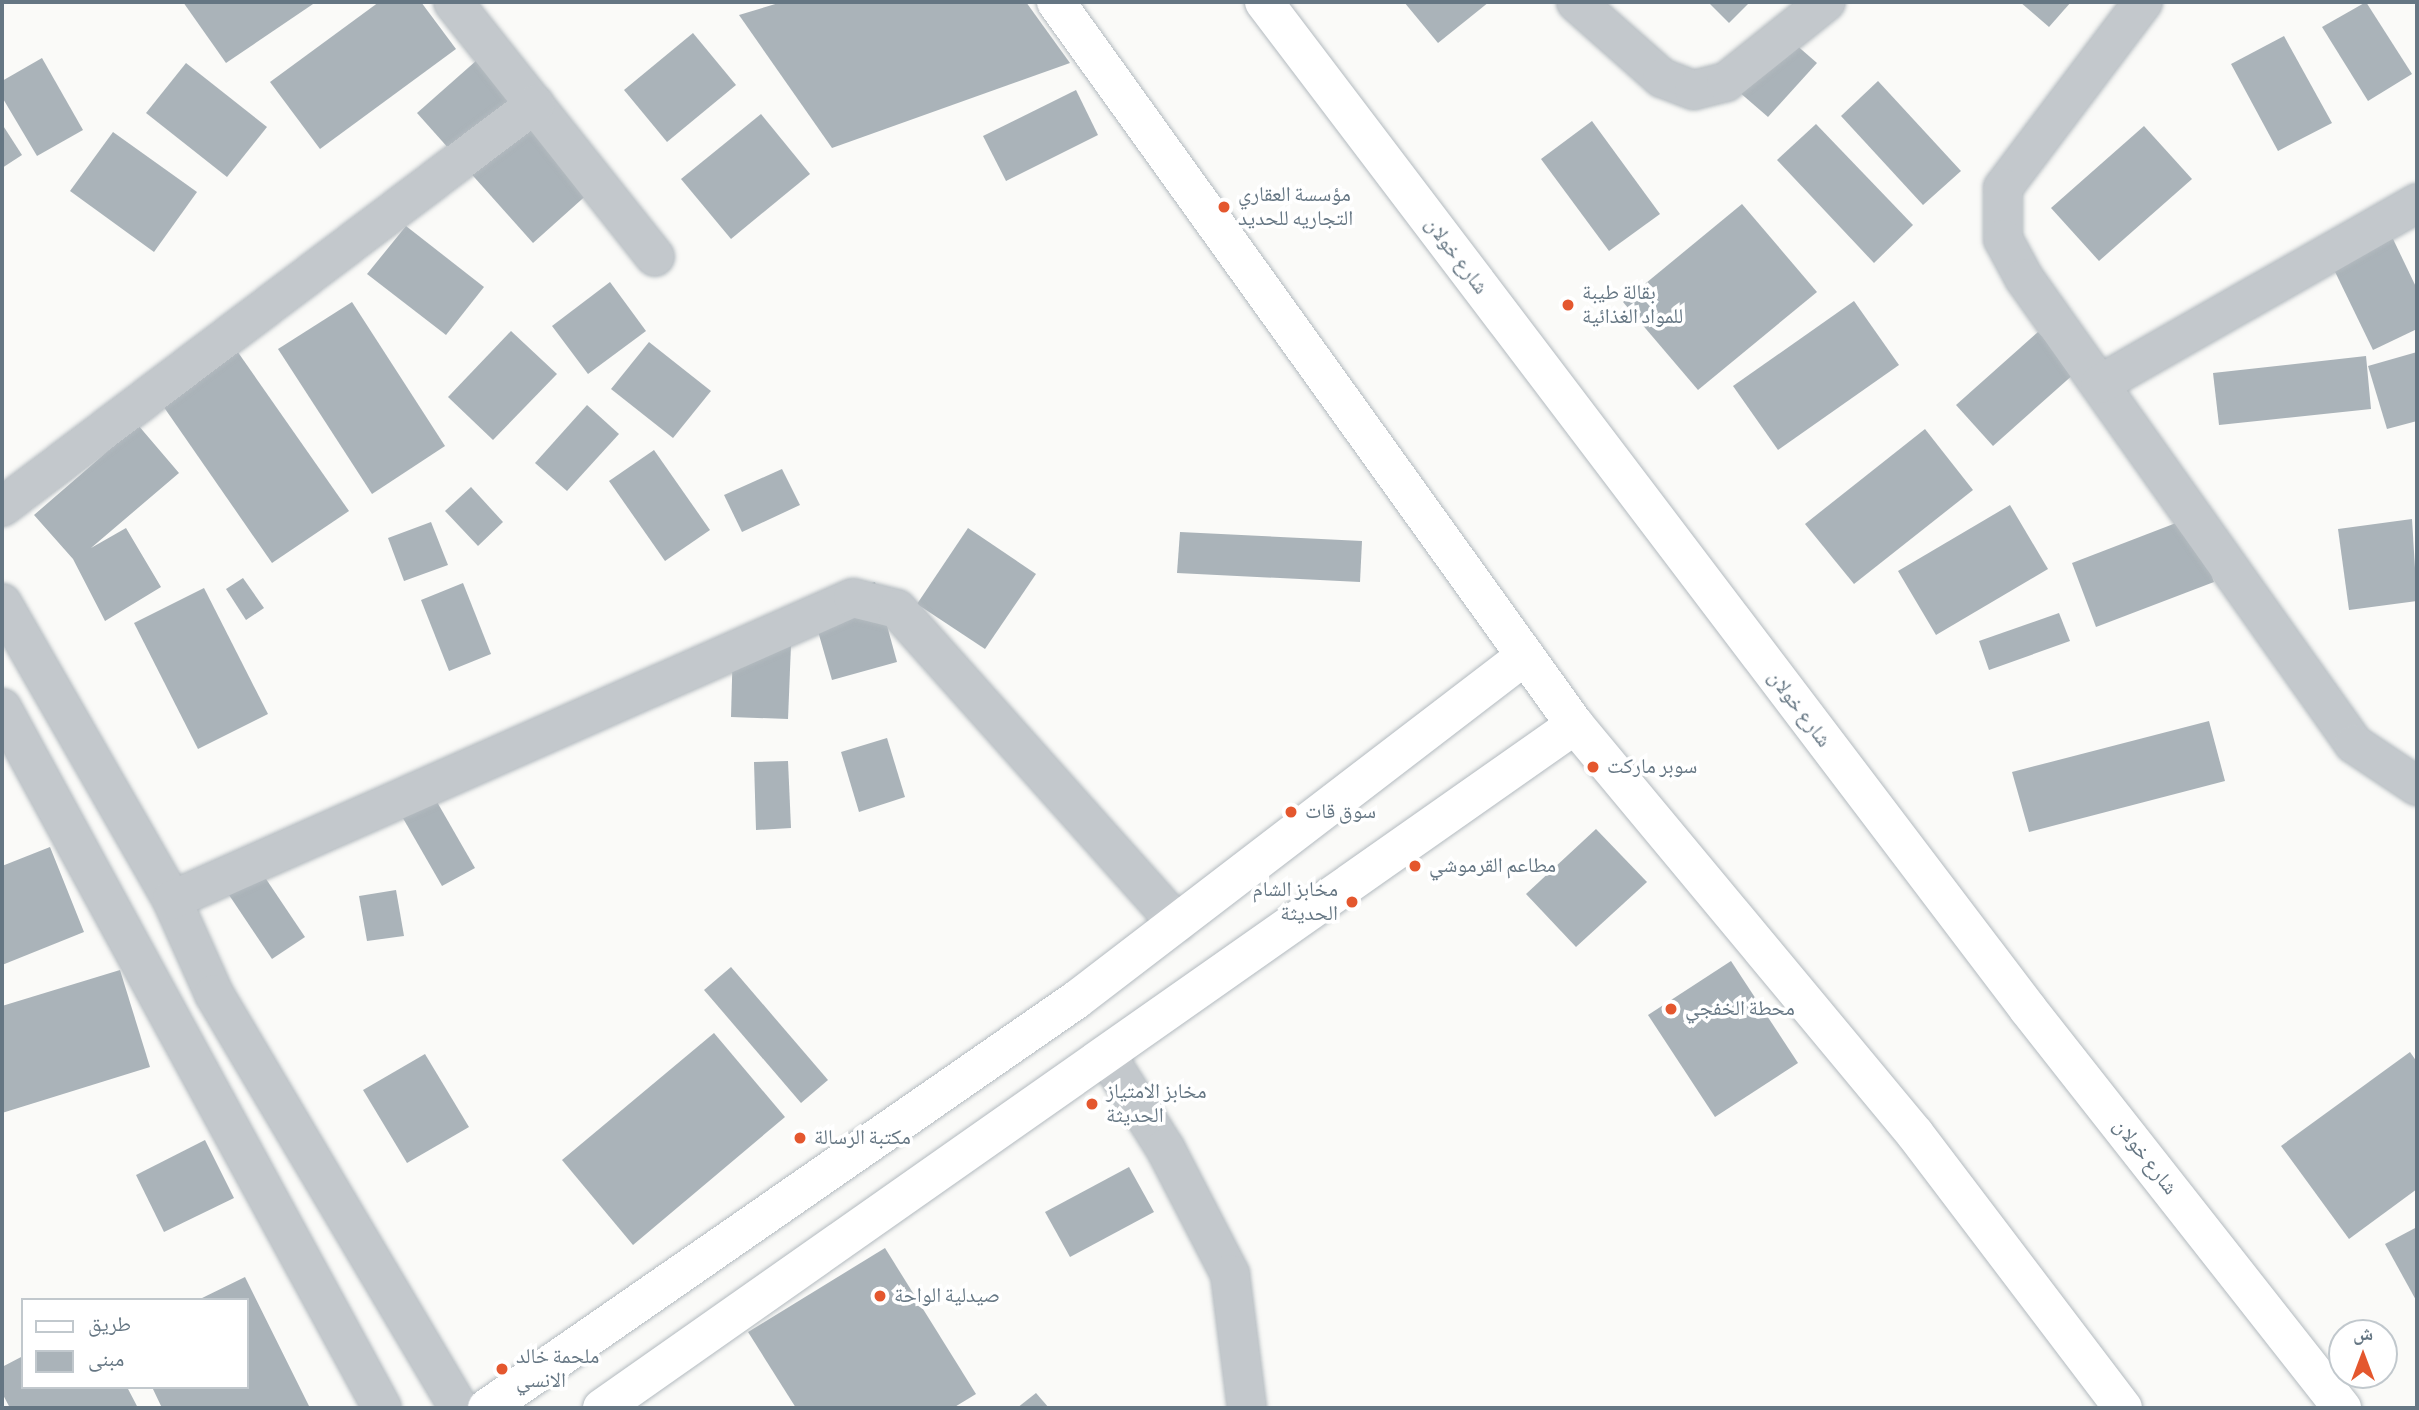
<!DOCTYPE html>
<html>
<head>
<meta charset="utf-8">
<style>
	body { margin:0 }
	#map { position:relative; width:2419px; height:1410px; overflow:hidden; background:#fafaf8; font-family:"Alegreya Sans","Noto Naskh Arabic",sans-serif }
	div>[style] { position:absolute }
	[style*='--x'] { left:calc(var(--x)*1px); top:calc(var(--y)*1px); width:calc(var(--w)*1px); rotate:calc(var(--a)*1deg) }
	.building>* { inset:0; background:#aab3b9 }
	.roads { filter:drop-shadow(0 0 2px #b3babf) drop-shadow(0 0 2px #b3babf) }
	.street>* { height:38px; margin:-19px; padding:0 19px; transform-origin:19px; border-radius:19px; background:#c3c8cc }
	.secondary>* { height:38px; margin:-19px; padding:0 19px; transform-origin:19px; border-radius:19px; background:#fff }
	.primary>* { height:38px; margin:-19px; padding:0 19px; transform-origin:19px; border-radius:19px; background:#fff }
	.dots>* { width:19px; height:19px; translate:-50% -50%; box-sizing:border-box; border:4px solid #fff; border-radius:50% }
	span { translate:-50% -50%; white-space:nowrap; text-align:center; line-height:1.15; -webkit-text-stroke:7px #fff; paint-order:stroke }
	.poi-label { font-size:21px; color:#657683 }
	.left { translate:0 -50%; text-align:left }
	.right { translate:-100% -50%; text-align:right }
	.street-label { font-size:21px; color:#657683 }
	.frame { position:absolute; inset:0; border:4px solid #657683; pointer-events:none }
	.legend { position:absolute; left:21px; top:1298px; width:228px; height:91px; box-sizing:border-box; background:#fff; border:2px solid #c1c8cd; margin:0; padding:9px 12px; list-style:none; font-size:21px; color:#657683 }
	.legend li { display:flex; align-items:center; gap:14px; height:35px }
	.legend b { width:35px; border:2px solid #c1c8cd }
	.north { position:absolute; left:2328px; top:1319px; width:70px; height:70px; box-sizing:border-box; background:#fff; border:2px solid #c1c8cd; border-radius:50%; rotate:0deg; font-size:19px; font-weight:700; line-height:28px; text-align:center; color:#657683 }
	.north::after { content:''; display:block; margin:auto; width:24px; height:32px; background:#e4572e; clip-path:polygon(50% 0,100% 100%,50% 72%,0 100%) }
</style>
</head>
<body>
<div id="map">
	<div class="building">
		<i style="clip-path:polygon(183px 2px,316px 2px,226px 63px)"></i>
		<i style="clip-path:polygon(379px 2px,421px 2px,456px 49px,320px 149px,270px 82px)"></i>
		<i style="clip-path:polygon(782px 2px,1026px 2px,1070px 63px,832px 148px,739px 15px)"></i>
		<i style="clip-path:polygon(1404px 2px,1489px 2px,1438px 43px)"></i>
		<i style="clip-path:polygon(1708px 2px,1750px 2px,1729px 23px)"></i>
		<i style="clip-path:polygon(2020px 2px,2071px 2px,2049px 27px)"></i>
		<i style="clip-path:polygon(2366px 2px,2412px 74px,2368px 101px,2322px 27px)"></i>
		<i style="clip-path:polygon(1779px 30px,1817px 63px,1768px 117px,1731px 85px)"></i>
		<i style="clip-path:polygon(693px 33px,736px 85px,667px 142px,624px 90px)"></i>
		<i style="clip-path:polygon(2284px 36px,2332px 123px,2278px 151px,2231px 64px)"></i>
		<i style="clip-path:polygon(494px 45px,610px 174px,533px 243px,417px 113px)"></i>
		<i style="clip-path:polygon(42px 58px,83px 130px,37px 156px,2px 97px,2px 81px)"></i>
		<i style="clip-path:polygon(186px 63px,267px 127px,227px 177px,146px 113px)"></i>
		<i style="clip-path:polygon(1878px 81px,1961px 171px,1923px 205px,1841px 116px)"></i>
		<i style="clip-path:polygon(1076px 90px,1098px 135px,1006px 181px,983px 136px)"></i>
		<i style="clip-path:polygon(761px 114px,810px 174px,731px 239px,681px 179px)"></i>
		<i style="clip-path:polygon(1592px 121px,1660px 214px,1609px 251px,1541px 159px)"></i>
		<i style="clip-path:polygon(2px 124px,22px 155px,2px 168px)"></i>
		<i style="clip-path:polygon(1816px 124px,1913px 225px,1874px 263px,1777px 160px)"></i>
		<i style="clip-path:polygon(2144px 126px,2192px 179px,2099px 261px,2051px 208px)"></i>
		<i style="clip-path:polygon(113px 132px,197px 192px,154px 252px,70px 191px)"></i>
		<i style="clip-path:polygon(1742px 204px,1817px 292px,1698px 390px,1623px 302px)"></i>
		<i style="clip-path:polygon(2382px 216px,2417px 289px,2417px 329px,2373px 350px,2322px 245px)"></i>
		<i style="clip-path:polygon(406px 226px,484px 287px,446px 335px,367px 274px)"></i>
		<i style="clip-path:polygon(610px 282px,646px 331px,588px 374px,552px 326px)"></i>
		<i style="clip-path:polygon(1854px 301px,1899px 365px,1778px 450px,1733px 386px)"></i>
		<i style="clip-path:polygon(352px 302px,445px 446px,372px 494px,278px 349px)"></i>
		<i style="clip-path:polygon(511px 331px,557px 374px,493px 440px,448px 397px)"></i>
		<i style="clip-path:polygon(2038px 332px,2075px 373px,1993px 446px,1956px 405px)"></i>
		<i style="clip-path:polygon(228px 338px,349px 511px,272px 563px,152px 390px)"></i>
		<i style="clip-path:polygon(649px 342px,711px 391px,673px 438px,611px 389px)"></i>
		<i style="clip-path:polygon(2417px 352px,2417px 421px,2387px 429px,2368px 366px)"></i>
		<i style="clip-path:polygon(2366px 356px,2371px 409px,2219px 425px,2213px 373px)"></i>
		<i style="clip-path:polygon(587px 405px,619px 434px,567px 491px,535px 463px)"></i>
		<i style="clip-path:polygon(138px 425px,179px 473px,91px 548px,126px 528px,161px 587px,105px 621px,73px 559px,34px 515px)"></i>
		<i style="clip-path:polygon(1925px 429px,1973px 490px,1854px 584px,1805px 524px)"></i>
		<i style="clip-path:polygon(654px 450px,710px 530px,665px 561px,609px 481px)"></i>
		<i style="clip-path:polygon(782px 469px,800px 505px,742px 532px,724px 495px)"></i>
		<i style="clip-path:polygon(471px 487px,503px 522px,478px 546px,445px 511px)"></i>
		<i style="clip-path:polygon(2010px 505px,2048px 569px,1936px 635px,1898px 571px)"></i>
		<i style="clip-path:polygon(2189px 518px,2214px 582px,2096px 627px,2072px 563px)"></i>
		<i style="clip-path:polygon(2412px 519px,2417px 601px,2349px 610px,2338px 529px)"></i>
		<i style="clip-path:polygon(431px 522px,448px 565px,404px 581px,388px 538px)"></i>
		<i style="clip-path:polygon(968px 528px,1036px 574px,985px 649px,917px 604px)"></i>
		<i style="clip-path:polygon(1180px 532px,1362px 541px,1360px 582px,1177px 573px)"></i>
		<i style="clip-path:polygon(243px 578px,264px 608px,246px 620px,226px 589px)"></i>
		<i style="clip-path:polygon(875px 582px,897px 662px,832px 680px,809px 600px)"></i>
		<i style="clip-path:polygon(463px 583px,491px 654px,449px 671px,421px 600px)"></i>
		<i style="clip-path:polygon(204px 588px,268px 714px,198px 749px,134px 623px)"></i>
		<i style="clip-path:polygon(2059px 613px,2070px 641px,1989px 670px,1979px 641px)"></i>
		<i style="clip-path:polygon(733px 643px,791px 645px,788px 719px,731px 717px)"></i>
		<i style="clip-path:polygon(2209px 721px,2225px 781px,2029px 832px,2012px 772px)"></i>
		<i style="clip-path:polygon(887px 738px,905px 797px,859px 812px,841px 752px)"></i>
		<i style="clip-path:polygon(788px 761px,791px 828px,756px 830px,754px 762px)"></i>
		<i style="clip-path:polygon(433px 795px,475px 868px,442px 886px,400px 813px)"></i>
		<i style="clip-path:polygon(1596px 829px,1647px 882px,1576px 947px,1526px 894px)"></i>
		<i style="clip-path:polygon(50px 847px,84px 932px,2px 965px,2px 866px)"></i>
		<i style="clip-path:polygon(260px 870px,305px 937px,272px 959px,227px 892px)"></i>
		<i style="clip-path:polygon(396px 890px,404px 936px,367px 941px,359px 896px)"></i>
		<i style="clip-path:polygon(1731px 961px,1798px 1063px,1715px 1117px,1648px 1015px)"></i>
		<i style="clip-path:polygon(731px 967px,828px 1080px,801px 1103px,704px 990px)"></i>
		<i style="clip-path:polygon(120px 970px,150px 1067px,2px 1113px,2px 1006px)"></i>
		<i style="clip-path:polygon(714px 1033px,785px 1117px,633px 1245px,562px 1160px)"></i>
		<i style="clip-path:polygon(2410px 1052px,2417px 1062px,2417px 1189px,2349px 1239px,2281px 1146px)"></i>
		<i style="clip-path:polygon(425px 1054px,469px 1127px,407px 1163px,363px 1090px)"></i>
		<i style="clip-path:polygon(205px 1140px,234px 1198px,164px 1232px,136px 1175px)"></i>
		<i style="clip-path:polygon(1129px 1167px,1154px 1212px,1070px 1257px,1045px 1212px)"></i>
		<i style="clip-path:polygon(2417px 1227px,2417px 1302px,2385px 1244px)"></i>
		<i style="clip-path:polygon(885px 1248px,976px 1394px,953px 1408px,796px 1408px,748px 1332px)"></i>
		<i style="clip-path:polygon(245px 1277px,309px 1406px,162px 1408px,152px 1387px,247px 1387px,247px 1300px,198px 1300px)"></i>
		<i style="clip-path:polygon(23px 1356px,23px 1387px,127px 1387px,138px 1408px,10px 1408px,2px 1393px,2px 1367px)"></i>
		<i style="clip-path:polygon(1036px 1393px,1049px 1408px,1017px 1408px)"></i>
	</div>
	<div class="roads">
		<div class="street">
			<i style="--x:453;--y:2;--w:325;--a:51.6"></i>
			<i style="--x:1576;--y:2;--w:115;--a:41.5"></i>
			<i style="--x:1662;--y:78;--w:34;--a:21"></i>
			<i style="--x:1694;--y:90;--w:33;--a:-14"></i>
			<i style="--x:1726;--y:82;--w:128;--a:-38.7"></i>
			<i style="--x:2143;--y:2;--w:233;--a:127"></i>
			<i style="--x:2003;--y:188;--w:51;--a:90"></i>
			<i style="--x:2003;--y:239;--w:44;--a:61.7"></i>
			<i style="--x:2024;--y:278;--w:571;--a:54.7"></i>
			<i style="--x:2354;--y:744;--w:76;--a:33.7"></i>
			<i style="--x:2100;--y:384;--w:365;--a:-29.7"></i>
			<i style="--x:2;--y:507;--w:668;--a:-37.09"></i>
			<i style="--x:2;--y:603;--w:342;--a:60.2"></i>
			<i style="--x:172;--y:900;--w:103;--a:65.9"></i>
			<i style="--x:214;--y:994;--w:481;--a:59.4"></i>
			<i style="--x:2;--y:708;--w:796;--a:61.5"></i>
			<i style="--x:172;--y:900;--w:745;--a:-23.92"></i>
			<i style="--x:853;--y:598;--w:45;--a:14"></i>
			<i style="--x:897;--y:609;--w:421;--a:48.3"></i>
			<i style="--x:1107;--y:1056;--w:109;--a:57.8"></i>
			<i style="--x:1165;--y:1148;--w:142;--a:62.7"></i>
			<i style="--x:1230;--y:1274;--w:135;--a:82.8"></i>
		</div>
		<div class="secondary">
			<i style="--x:487;--y:1408;--w:717;--a:-34.71"></i>
			<i style="--x:1076;--y:1000;--w:566;--a:-37.46"></i>
			<i style="--x:602;--y:1408;--w:1189;--a:-35.07"></i>
		</div>
		<div class="primary">
			<i style="--x:1056;--y:2;--w:890;--a:54.33"></i>
			<i style="--x:1575;--y:725;--w:532;--a:50.26"></i>
			<i style="--x:1915;--y:1134;--w:344;--a:52.8"></i>
			<i style="--x:1264;--y:2;--w:1264;--a:52.81"></i>
			<i style="--x:2028;--y:1009;--w:508;--a:51.8"></i>
		</div>
	</div>
	<div class="dots">
		<i style="left:1224px;top:207px;background:#e4572e"></i>
		<i style="left:1568px;top:305px;background:#e4572e"></i>
		<i style="left:1593px;top:767px;background:#e4572e"></i>
		<i style="left:1291px;top:812px;background:#e4572e"></i>
		<i style="left:1415px;top:866px;background:#e4572e"></i>
		<i style="left:1352px;top:902px;background:#e4572e"></i>
		<i style="left:1671px;top:1009px;background:#e4572e"></i>
		<i style="left:1092px;top:1104px;background:#e4572e"></i>
		<i style="left:800px;top:1138px;background:#e4572e"></i>
		<i style="left:880px;top:1296px;background:#e4572e"></i>
		<i style="left:502px;top:1369px;background:#e4572e"></i>
	</div>
	<div class="poi-label">
		<span class="left" style="left:1238px;top:207px">مؤسسة العقاري<br>التجاريه للحديد</span>
		<span class="left" style="left:1582px;top:305px">بقالة طيبة<br>للمواد الغذائية</span>
		<span class="left" style="left:1607px;top:767px">سوبر ماركت</span>
		<span class="left" style="left:1305px;top:812px">سوق قات</span>
		<span class="left" style="left:1429px;top:866px">مطاعم القرموشي</span>
		<span class="right" style="left:1338px;top:902px">مخابز الشام<br>الحديثة</span>
		<span class="left" style="left:1685px;top:1009px">محطة الخفجي</span>
		<span class="left" style="left:1106px;top:1104px">مخابز الامتياز<br>الحديثة</span>
		<span class="left" style="left:814px;top:1138px">مكتبة الرسالة</span>
		<span class="left" style="left:894px;top:1296px">صيدلية الواحة</span>
		<span class="left" style="left:516px;top:1369px">ملحمة خالد<br>الانسي</span>
	</div>
	<div class="street-label">
		<span style="left:1456px;top:256px;rotate:53deg">شارع خولان</span>
		<span style="left:1799px;top:709px;rotate:53deg">شارع خولان</span>
		<span style="left:2145px;top:1157px;rotate:52deg">شارع خولان</span>
	</div>
	<div class="frame"></div>
	<ul class="legend">
	<li><b style="height:9px;background:#fff"></b>طريق</li>
	<li><b style="height:19px;background:#aab3b9"></b>مبنى</li>
	</ul>
	<div class="north">ش</div>
</div>
</body>
</html>
